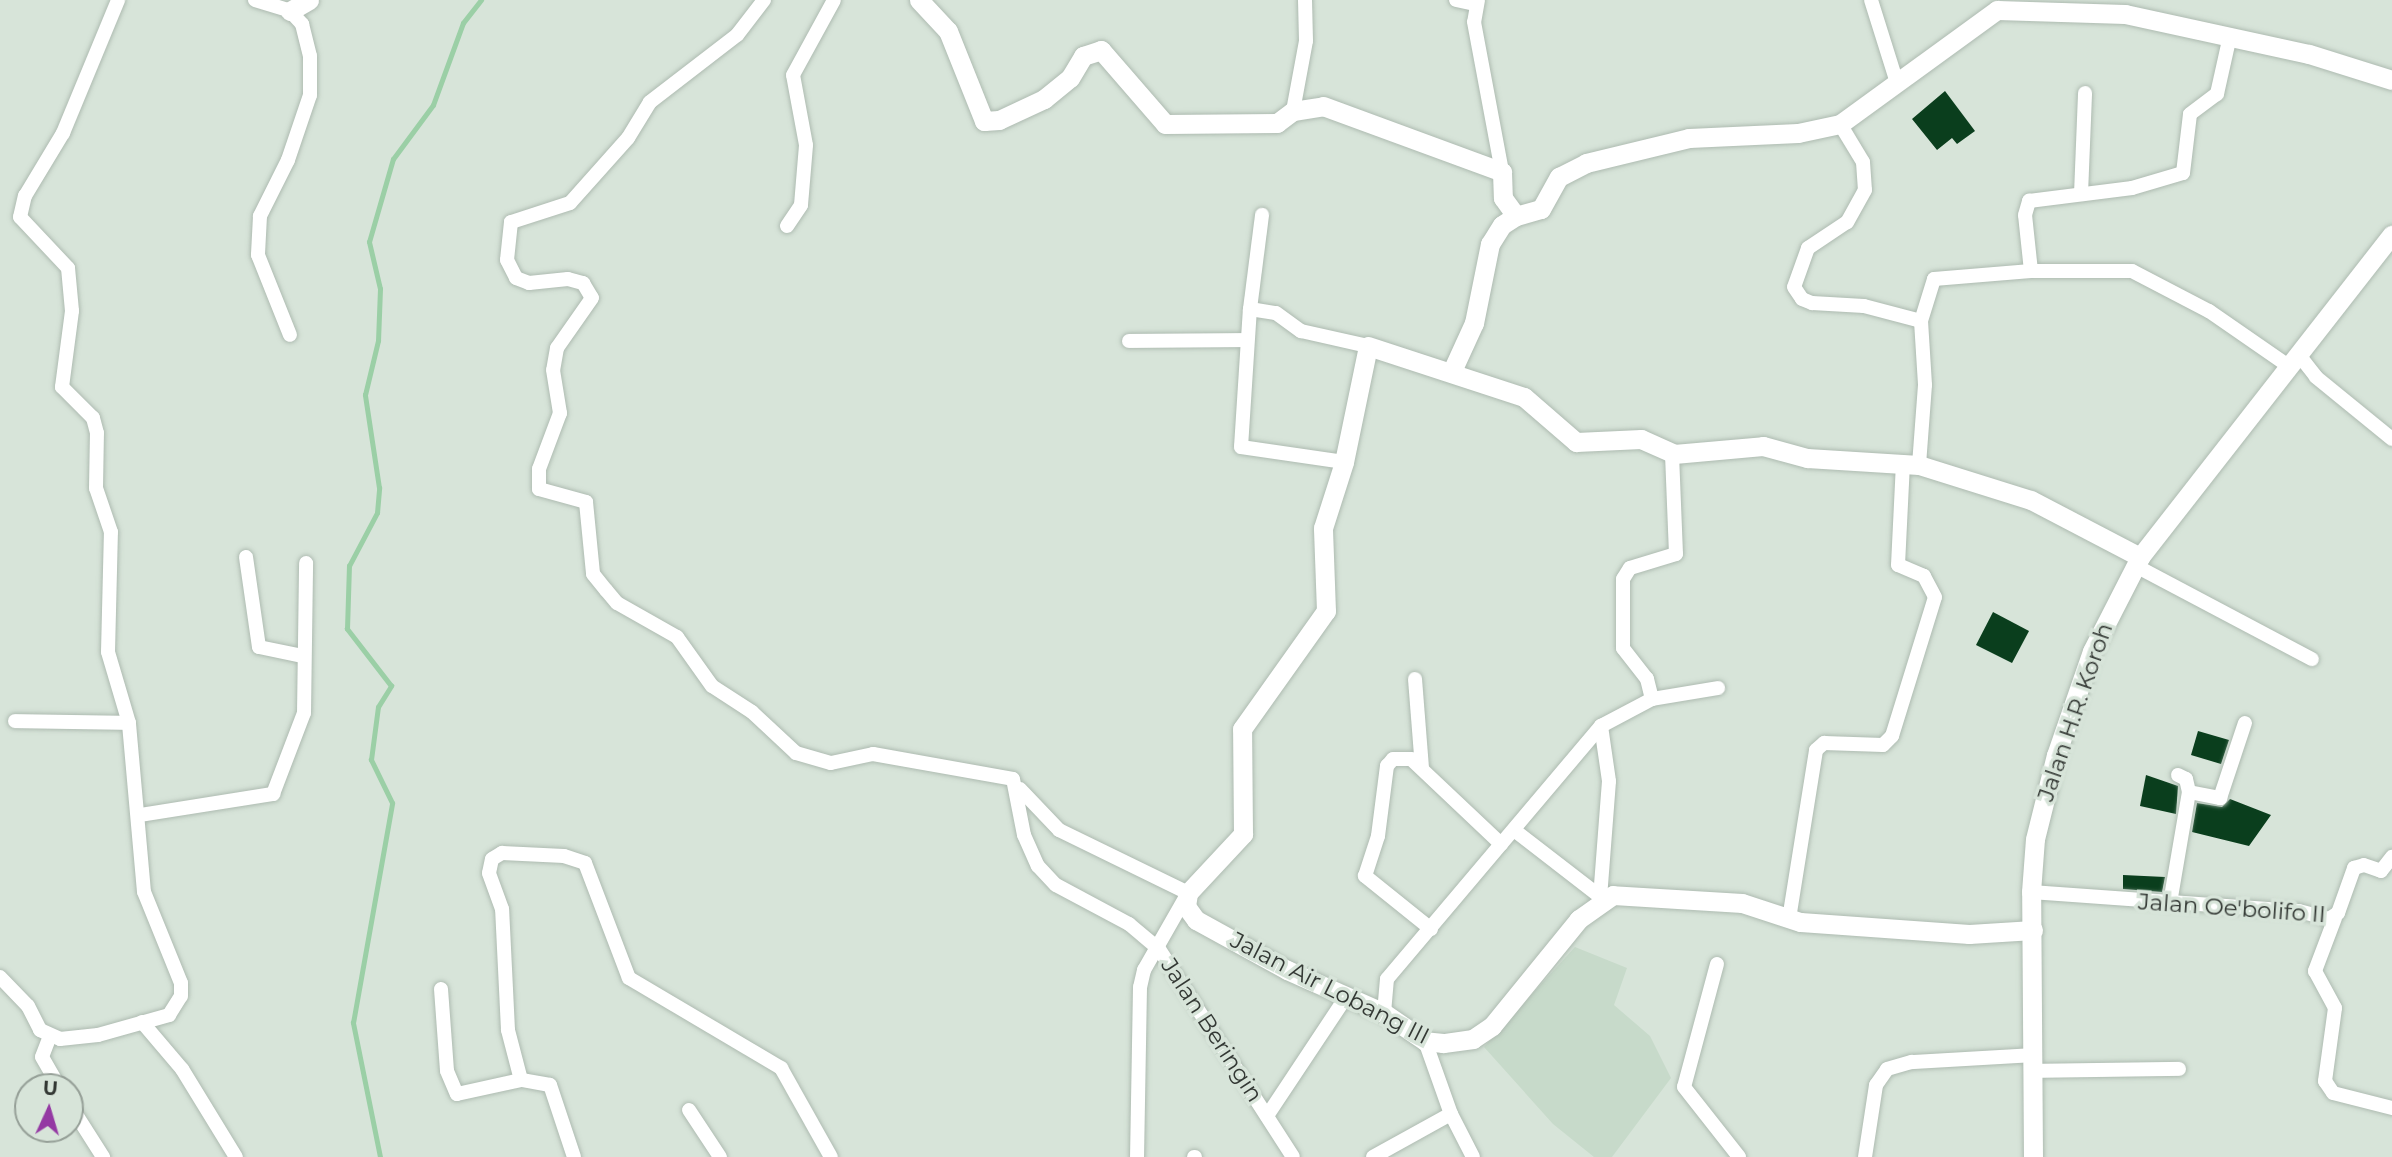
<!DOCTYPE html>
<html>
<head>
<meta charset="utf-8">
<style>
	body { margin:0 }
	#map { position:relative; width:2392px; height:1157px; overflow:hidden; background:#d7e4d9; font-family:Montserrat,sans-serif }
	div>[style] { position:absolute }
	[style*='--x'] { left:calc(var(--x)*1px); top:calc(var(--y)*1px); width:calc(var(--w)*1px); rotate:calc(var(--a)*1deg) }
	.built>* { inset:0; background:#c7daca }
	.stream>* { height:4.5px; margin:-2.25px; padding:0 2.25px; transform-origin:2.25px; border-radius:2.25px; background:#9bcfa6 }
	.building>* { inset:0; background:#0a3e1d }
	.roads { filter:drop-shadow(0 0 2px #aebbb1) drop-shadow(0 0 2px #aebbb1) }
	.street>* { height:14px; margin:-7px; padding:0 7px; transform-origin:7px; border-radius:7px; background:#fff }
	.secondary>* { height:19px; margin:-9.5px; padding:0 9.5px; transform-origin:9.5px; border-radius:9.5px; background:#fff }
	span { translate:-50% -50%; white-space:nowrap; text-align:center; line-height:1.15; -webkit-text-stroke:7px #d7e4d9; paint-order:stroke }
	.street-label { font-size:23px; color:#333834 }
	.north { position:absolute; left:14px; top:1073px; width:70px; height:70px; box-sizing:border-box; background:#d7e4d9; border:2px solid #959f97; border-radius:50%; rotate:4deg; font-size:19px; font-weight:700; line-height:28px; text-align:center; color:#333834 }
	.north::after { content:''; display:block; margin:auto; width:24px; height:32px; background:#9439a3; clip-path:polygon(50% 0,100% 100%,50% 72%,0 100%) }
</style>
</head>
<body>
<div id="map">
	<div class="built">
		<i style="clip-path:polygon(1575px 947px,1627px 968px,1614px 1005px,1650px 1036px,1671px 1078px,1612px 1157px,1594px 1157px,1553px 1124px,1484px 1047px)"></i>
	</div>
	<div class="stream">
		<i style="--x:380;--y:1157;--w:137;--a:-101.4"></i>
		<i style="--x:353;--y:1023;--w:223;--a:-79.9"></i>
		<i style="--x:392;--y:803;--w:48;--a:-116"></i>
		<i style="--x:371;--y:760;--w:53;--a:-82.5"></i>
		<i style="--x:378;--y:707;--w:25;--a:-58"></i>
		<i style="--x:391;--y:686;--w:72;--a:-127.7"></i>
		<i style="--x:347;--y:629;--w:63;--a:-88.2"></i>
		<i style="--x:349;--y:566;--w:60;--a:-62.2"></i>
		<i style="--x:377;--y:513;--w:25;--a:-85"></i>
		<i style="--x:379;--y:488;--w:94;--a:-98.6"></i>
		<i style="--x:365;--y:395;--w:56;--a:-76.5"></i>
		<i style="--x:378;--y:341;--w:52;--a:-87.8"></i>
		<i style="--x:380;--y:289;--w:48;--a:-103.2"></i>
		<i style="--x:369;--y:242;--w:86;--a:-73.9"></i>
		<i style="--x:393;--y:159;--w:67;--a:-53.5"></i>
		<i style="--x:433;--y:105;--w:87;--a:-69.9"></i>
		<i style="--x:463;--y:23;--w:29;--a:-52"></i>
	</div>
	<div class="building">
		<i style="clip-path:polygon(1945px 91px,1975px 131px,1957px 144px,1952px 138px,1937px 150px,1912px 119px)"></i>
		<i style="clip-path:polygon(1993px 612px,2029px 631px,2012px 663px,1976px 645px)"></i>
		<i style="clip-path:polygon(2198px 731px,2229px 740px,2221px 764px,2191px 755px)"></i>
		<i style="clip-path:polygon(2146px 775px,2178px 786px,2176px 814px,2140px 806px)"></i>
		<i style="clip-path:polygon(2230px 799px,2271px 815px,2249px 846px,2192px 832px,2197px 803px,2222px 807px)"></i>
		<i style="clip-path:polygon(2123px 875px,2165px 877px,2162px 892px,2123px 889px)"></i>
	</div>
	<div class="roads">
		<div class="street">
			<i style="--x:255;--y:0;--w:37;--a:17"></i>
			<i style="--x:290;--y:11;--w:18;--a:47"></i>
			<i style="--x:302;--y:24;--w:33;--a:76"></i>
			<i style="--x:310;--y:56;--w:39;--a:90"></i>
			<i style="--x:310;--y:95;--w:69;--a:108.7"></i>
			<i style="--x:288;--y:160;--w:63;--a:116.6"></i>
			<i style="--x:260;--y:216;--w:39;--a:93"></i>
			<i style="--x:258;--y:255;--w:86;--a:68.2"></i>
			<i style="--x:764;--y:0;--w:44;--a:127.6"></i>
			<i style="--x:737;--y:35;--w:110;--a:142.4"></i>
			<i style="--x:650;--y:102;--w:42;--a:121.4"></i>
			<i style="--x:628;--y:138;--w:87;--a:131.7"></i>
			<i style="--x:570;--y:203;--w:62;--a:162.1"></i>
			<i style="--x:511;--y:222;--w:38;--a:96"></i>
			<i style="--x:507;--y:260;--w:20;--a:63"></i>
			<i style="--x:516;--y:278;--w:14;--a:21"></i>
			<i style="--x:529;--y:283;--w:39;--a:-6"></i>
			<i style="--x:568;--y:279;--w:16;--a:15"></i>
			<i style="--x:583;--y:283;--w:17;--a:59"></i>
			<i style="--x:592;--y:298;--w:61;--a:125"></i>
			<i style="--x:557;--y:348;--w:22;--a:100"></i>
			<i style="--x:553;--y:370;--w:44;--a:80.8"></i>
			<i style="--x:560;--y:413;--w:60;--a:110.6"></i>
			<i style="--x:539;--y:469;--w:20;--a:90"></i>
			<i style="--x:539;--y:489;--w:49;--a:15.5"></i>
			<i style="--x:586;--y:502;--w:72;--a:84.4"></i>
			<i style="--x:593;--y:574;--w:21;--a:51"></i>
			<i style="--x:606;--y:590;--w:17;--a:50"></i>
			<i style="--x:617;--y:603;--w:69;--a:29.5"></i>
			<i style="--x:677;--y:637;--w:60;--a:54.5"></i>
			<i style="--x:712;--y:686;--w:48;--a:33"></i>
			<i style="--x:752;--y:712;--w:60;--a:43"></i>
			<i style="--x:796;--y:753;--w:36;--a:16"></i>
			<i style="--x:831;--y:763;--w:43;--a:-12.1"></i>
			<i style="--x:873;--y:754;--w:142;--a:10.1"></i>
			<i style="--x:1013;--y:779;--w:57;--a:78.9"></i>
			<i style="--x:1024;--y:835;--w:34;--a:66"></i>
			<i style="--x:1038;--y:866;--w:26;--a:47"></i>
			<i style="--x:1056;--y:885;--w:83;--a:28.1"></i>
			<i style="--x:1129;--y:924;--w:39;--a:40"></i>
			<i style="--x:1159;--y:949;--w:247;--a:57.2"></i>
			<i style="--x:1456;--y:0;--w:19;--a:12"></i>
			<i style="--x:1478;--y:0;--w:22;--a:100"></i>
			<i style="--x:1474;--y:22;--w:153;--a:79.4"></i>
			<i style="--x:1871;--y:0;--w:87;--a:72.6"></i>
			<i style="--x:1293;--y:111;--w:71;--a:-79.5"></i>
			<i style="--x:1306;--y:41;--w:41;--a:-91.4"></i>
			<i style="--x:1840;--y:124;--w:44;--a:58.8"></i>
			<i style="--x:1863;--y:162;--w:28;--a:86"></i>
			<i style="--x:1865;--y:190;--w:37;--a:119"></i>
			<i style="--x:1847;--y:222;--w:47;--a:146.3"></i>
			<i style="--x:1808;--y:248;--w:41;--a:109.7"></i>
			<i style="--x:1794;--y:287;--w:14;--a:56"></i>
			<i style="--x:1802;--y:299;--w:11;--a:22"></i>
			<i style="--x:1812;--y:303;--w:52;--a:3.3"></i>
			<i style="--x:1864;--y:306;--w:59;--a:14.7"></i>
			<i style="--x:1921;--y:321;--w:64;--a:86.4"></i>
			<i style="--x:1925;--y:385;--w:80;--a:94.3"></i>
			<i style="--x:2081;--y:194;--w:101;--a:-87.7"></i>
			<i style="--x:787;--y:226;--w:25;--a:-56"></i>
			<i style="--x:801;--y:205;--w:60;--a:-85.2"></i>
			<i style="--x:806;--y:145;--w:71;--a:-100.5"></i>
			<i style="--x:793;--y:75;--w:85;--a:-61.3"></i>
			<i style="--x:2031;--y:271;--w:101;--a:0"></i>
			<i style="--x:2132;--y:271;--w:87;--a:27.5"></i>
			<i style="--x:2209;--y:311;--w:98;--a:34.7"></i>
			<i style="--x:1250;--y:309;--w:95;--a:-82.7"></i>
			<i style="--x:1921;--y:321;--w:44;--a:-72.8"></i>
			<i style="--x:1934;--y:279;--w:97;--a:-4.7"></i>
			<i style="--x:2031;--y:271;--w:56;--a:-96.1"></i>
			<i style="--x:2025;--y:215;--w:15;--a:-74"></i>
			<i style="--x:2029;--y:201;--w:104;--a:-7.2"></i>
			<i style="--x:2132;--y:188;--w:53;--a:-16.4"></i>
			<i style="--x:2183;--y:173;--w:59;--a:-83.2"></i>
			<i style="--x:2190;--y:114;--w:34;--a:-37"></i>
			<i style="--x:2217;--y:94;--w:59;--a:-77.4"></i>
			<i style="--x:1129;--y:341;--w:118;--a:-0.5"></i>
			<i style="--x:2299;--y:355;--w:28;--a:52"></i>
			<i style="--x:2316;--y:377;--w:98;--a:39.2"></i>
			<i style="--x:1344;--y:462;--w:104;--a:-171.7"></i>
			<i style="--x:1241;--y:447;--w:138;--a:-86.3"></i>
			<i style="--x:1250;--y:309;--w:26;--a:9"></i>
			<i style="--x:1276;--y:313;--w:31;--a:36"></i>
			<i style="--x:1301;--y:331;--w:69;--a:12.6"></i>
			<i style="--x:246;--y:557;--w:91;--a:81.8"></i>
			<i style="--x:259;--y:647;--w:45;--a:11.6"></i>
			<i style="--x:2136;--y:566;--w:199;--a:27.9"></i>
			<i style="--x:1415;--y:679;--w:89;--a:85.5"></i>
			<i style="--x:1652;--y:699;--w:67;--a:-9.5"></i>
			<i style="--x:15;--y:721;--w:114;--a:1"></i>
			<i style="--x:2178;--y:775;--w:9;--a:27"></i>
			<i style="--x:2186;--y:779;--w:13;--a:77"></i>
			<i style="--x:1020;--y:789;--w:57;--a:46.4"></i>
			<i style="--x:1059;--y:830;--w:144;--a:26"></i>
			<i style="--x:1188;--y:893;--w:89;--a:119.7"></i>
			<i style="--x:1144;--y:970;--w:17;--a:103"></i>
			<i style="--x:1140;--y:987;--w:170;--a:91"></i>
			<i style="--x:140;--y:815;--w:135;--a:-9"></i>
			<i style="--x:273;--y:794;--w:87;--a:-69.1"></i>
			<i style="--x:304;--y:713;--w:150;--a:-89.2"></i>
			<i style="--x:1514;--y:830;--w:111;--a:37.7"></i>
			<i style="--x:2031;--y:892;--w:269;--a:4.1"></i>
			<i style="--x:2299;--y:911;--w:31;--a:15"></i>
			<i style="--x:2329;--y:919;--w:11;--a:-34"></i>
			<i style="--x:2338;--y:913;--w:48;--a:-70.4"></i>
			<i style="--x:2354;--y:868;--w:10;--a:-17"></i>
			<i style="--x:2364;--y:865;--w:18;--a:19"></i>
			<i style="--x:2381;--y:871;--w:18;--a:-52"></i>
			<i style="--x:1600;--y:898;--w:117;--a:-85.6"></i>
			<i style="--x:1609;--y:781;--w:56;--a:-98.3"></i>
			<i style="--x:2170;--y:903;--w:113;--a:-80.3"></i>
			<i style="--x:2189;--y:792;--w:32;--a:11"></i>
			<i style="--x:2220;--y:798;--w:79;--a:-71.6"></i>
			<i style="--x:2335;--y:918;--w:57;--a:110.7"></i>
			<i style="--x:2315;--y:971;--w:42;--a:61.6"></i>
			<i style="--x:2335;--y:1008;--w:74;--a:97.8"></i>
			<i style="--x:2325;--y:1081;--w:14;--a:56"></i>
			<i style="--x:2333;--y:1093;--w:61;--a:14.3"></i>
			<i style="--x:1789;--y:919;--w:171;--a:-80.9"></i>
			<i style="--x:1816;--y:750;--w:11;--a:-41"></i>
			<i style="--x:1824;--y:743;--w:59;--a:1.9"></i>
			<i style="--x:1883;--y:745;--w:13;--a:-45"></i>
			<i style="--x:1892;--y:736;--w:145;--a:-72.8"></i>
			<i style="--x:1935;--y:597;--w:24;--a:-118"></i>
			<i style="--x:1924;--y:576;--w:28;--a:-157"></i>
			<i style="--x:1898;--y:565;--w:103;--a:-87.2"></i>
			<i style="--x:1431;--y:929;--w:85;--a:-141.2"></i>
			<i style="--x:1365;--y:876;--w:42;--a:-72"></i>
			<i style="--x:1378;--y:836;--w:71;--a:-82.7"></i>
			<i style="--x:1387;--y:766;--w:9;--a:-49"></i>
			<i style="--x:1393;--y:759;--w:18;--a:0"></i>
			<i style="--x:1411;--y:759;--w:124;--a:43.4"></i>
			<i style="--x:1717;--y:964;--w:127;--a:105"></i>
			<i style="--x:1684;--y:1087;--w:89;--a:51.8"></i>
			<i style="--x:0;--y:977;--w:40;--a:46"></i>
			<i style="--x:28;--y:1006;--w:27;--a:63"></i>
			<i style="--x:40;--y:1030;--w:22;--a:24"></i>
			<i style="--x:60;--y:1039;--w:38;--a:-6"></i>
			<i style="--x:98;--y:1035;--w:74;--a:-15.7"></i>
			<i style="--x:169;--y:1015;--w:22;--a:-58"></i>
			<i style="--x:181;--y:996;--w:13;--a:-90"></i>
			<i style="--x:181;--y:983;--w:98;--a:-112.1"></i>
			<i style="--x:144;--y:892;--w:170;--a:-95.1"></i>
			<i style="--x:129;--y:723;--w:74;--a:-106.5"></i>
			<i style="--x:108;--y:652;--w:120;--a:-88.6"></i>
			<i style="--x:111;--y:532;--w:46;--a:-108.8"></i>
			<i style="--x:96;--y:488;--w:55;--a:-89"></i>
			<i style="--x:97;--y:433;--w:16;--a:-105"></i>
			<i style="--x:93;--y:418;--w:44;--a:-135"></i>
			<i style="--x:62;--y:387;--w:77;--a:-82.5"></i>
			<i style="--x:72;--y:311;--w:43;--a:-95.3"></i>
			<i style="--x:68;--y:268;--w:70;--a:-133.3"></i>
			<i style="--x:20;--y:217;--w:22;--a:-77"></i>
			<i style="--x:25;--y:196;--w:74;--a:-58.9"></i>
			<i style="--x:63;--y:133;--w:144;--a:-67.5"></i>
			<i style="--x:441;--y:989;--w:82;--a:85.8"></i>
			<i style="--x:447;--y:1071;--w:25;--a:67"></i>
			<i style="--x:457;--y:1094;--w:66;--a:-12.3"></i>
			<i style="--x:1384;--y:1013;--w:34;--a:-85"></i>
			<i style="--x:1387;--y:979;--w:331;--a:-49.8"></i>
			<i style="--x:1601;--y:726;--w:58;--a:-27.9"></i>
			<i style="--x:1652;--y:699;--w:21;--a:-104"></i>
			<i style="--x:1647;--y:679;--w:39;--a:-128"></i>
			<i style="--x:1623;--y:648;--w:69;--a:-90"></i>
			<i style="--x:1623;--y:579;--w:13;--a:-58"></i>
			<i style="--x:1630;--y:568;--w:48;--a:-16.9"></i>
			<i style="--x:1676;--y:554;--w:101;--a:-92.3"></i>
			<i style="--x:142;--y:1022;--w:62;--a:49.6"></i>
			<i style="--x:182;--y:1069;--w:103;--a:58.5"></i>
			<i style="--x:50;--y:1036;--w:22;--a:111"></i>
			<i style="--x:42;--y:1057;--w:34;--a:60"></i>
			<i style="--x:1425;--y:1041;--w:77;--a:70.4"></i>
			<i style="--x:1451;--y:1114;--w:48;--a:62.9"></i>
			<i style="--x:2032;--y:1071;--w:147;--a:-0.8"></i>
			<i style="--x:70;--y:1105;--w:62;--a:57.6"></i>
			<i style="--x:689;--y:1110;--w:56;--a:56.6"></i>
			<i style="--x:1267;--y:1116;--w:139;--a:-56.4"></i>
			<i style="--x:574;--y:1157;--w:76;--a:-108.4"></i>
			<i style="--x:550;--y:1085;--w:29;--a:-170"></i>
			<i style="--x:521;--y:1080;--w:52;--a:-104.6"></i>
			<i style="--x:508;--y:1030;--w:121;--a:-92.8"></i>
			<i style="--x:502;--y:909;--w:38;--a:-110"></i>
			<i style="--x:489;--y:873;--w:14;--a:-78"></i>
			<i style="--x:492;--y:859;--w:12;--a:-31"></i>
			<i style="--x:502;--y:853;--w:62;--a:2.8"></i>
			<i style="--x:564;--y:856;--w:22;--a:18"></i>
			<i style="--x:585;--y:863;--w:123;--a:69.1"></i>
			<i style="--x:629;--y:978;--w:177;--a:30.6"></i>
			<i style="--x:781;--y:1068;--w:102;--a:60.7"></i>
			<i style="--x:1194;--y:1157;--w:1;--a:0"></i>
			<i style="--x:1373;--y:1157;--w:89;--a:-28.9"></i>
			<i style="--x:1865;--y:1157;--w:73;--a:-81.3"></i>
			<i style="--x:1876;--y:1085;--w:19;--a:-55"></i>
			<i style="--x:1887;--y:1069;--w:26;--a:-16"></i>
			<i style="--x:1912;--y:1062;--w:120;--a:-3.3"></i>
		</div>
		<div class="secondary">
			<i style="--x:919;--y:0;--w:42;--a:46.9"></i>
			<i style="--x:948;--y:31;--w:97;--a:68.2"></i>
			<i style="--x:984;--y:121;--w:15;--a:-4"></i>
			<i style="--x:999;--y:120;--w:50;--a:-25"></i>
			<i style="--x:1044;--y:99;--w:33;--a:-39"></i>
			<i style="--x:1070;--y:78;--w:26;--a:-59"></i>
			<i style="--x:1083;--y:56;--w:19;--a:-18"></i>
			<i style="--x:1101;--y:50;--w:98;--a:49.1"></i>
			<i style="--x:1165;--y:124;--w:112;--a:-0.5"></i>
			<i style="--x:1277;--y:123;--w:20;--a:-37"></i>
			<i style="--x:1293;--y:111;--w:30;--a:-9"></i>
			<i style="--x:1323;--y:106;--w:191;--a:20.2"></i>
			<i style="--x:1502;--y:172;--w:26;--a:88"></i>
			<i style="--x:1503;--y:198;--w:22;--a:54"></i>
			<i style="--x:1516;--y:216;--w:26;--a:-16"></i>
			<i style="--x:1541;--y:209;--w:37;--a:-61"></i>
			<i style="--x:1559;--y:177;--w:30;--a:-27"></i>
			<i style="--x:1586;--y:163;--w:106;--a:-13.6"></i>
			<i style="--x:1689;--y:138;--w:109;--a:-2.6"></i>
			<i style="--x:1798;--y:133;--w:43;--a:-12.1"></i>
			<i style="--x:1840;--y:124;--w:194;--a:-36"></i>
			<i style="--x:1997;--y:10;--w:128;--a:1.8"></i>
			<i style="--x:2125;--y:14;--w:188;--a:12.3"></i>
			<i style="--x:2309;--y:54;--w:87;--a:17.4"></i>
			<i style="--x:290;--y:11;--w:22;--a:-30"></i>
			<i style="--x:1452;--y:371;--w:53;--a:-65.4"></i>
			<i style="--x:1474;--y:323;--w:81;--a:-78.6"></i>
			<i style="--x:1490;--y:244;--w:22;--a:-58"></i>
			<i style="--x:1502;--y:225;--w:17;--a:-33"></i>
			<i style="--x:2033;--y:930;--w:64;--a:176.4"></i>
			<i style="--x:1969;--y:934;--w:169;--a:-175.9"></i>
			<i style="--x:1800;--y:922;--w:61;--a:-161.9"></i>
			<i style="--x:1742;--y:903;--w:129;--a:-176.5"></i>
			<i style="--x:1613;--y:895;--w:42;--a:144.8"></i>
			<i style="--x:1579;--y:919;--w:138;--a:129.1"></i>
			<i style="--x:1492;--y:1026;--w:23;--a:146"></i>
			<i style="--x:1473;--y:1039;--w:30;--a:172"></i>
			<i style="--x:1443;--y:1043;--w:18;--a:-174"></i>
			<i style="--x:1425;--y:1041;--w:50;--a:-145.7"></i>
			<i style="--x:1384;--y:1013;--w:106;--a:-156.1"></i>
			<i style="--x:1287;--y:970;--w:104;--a:-151.2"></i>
			<i style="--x:1196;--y:920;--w:17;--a:-126"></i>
			<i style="--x:1186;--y:906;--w:13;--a:-81"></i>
			<i style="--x:1188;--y:893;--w:81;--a:-47"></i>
			<i style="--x:1243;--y:834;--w:105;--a:-90.5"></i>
			<i style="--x:1242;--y:729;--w:145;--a:-54.6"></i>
			<i style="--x:1326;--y:611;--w:83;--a:-92.1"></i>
			<i style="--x:1323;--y:528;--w:69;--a:-72.3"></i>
			<i style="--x:1344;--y:462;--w:118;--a:-78.3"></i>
			<i style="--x:1368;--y:346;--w:164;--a:18.1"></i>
			<i style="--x:1524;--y:397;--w:69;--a:40.9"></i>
			<i style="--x:1576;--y:442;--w:65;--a:-2.6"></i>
			<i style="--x:1641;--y:439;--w:36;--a:24"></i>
			<i style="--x:1674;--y:454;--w:89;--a:-5.1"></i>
			<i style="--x:1763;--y:446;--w:46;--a:15.3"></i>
			<i style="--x:1807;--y:458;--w:112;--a:3.6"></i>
			<i style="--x:1919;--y:465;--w:117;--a:17.4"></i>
			<i style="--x:2031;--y:500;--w:123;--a:27.6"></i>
			<i style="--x:2033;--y:1157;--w:265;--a:-90.4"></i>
			<i style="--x:2031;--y:892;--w:53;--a:-85.7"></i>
			<i style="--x:2035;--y:839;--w:87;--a:-76"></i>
			<i style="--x:2056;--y:755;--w:110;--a:-70.9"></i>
			<i style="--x:2092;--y:651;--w:106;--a:-62.9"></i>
			<i style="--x:2140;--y:557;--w:409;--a:-52"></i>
		</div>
	</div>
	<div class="street-label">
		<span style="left:2075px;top:712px;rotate:-71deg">Jalan H.R. Koroh</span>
		<span style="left:2232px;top:908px;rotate:4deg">Jalan Oe'bolifo II</span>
		<span style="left:1330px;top:988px;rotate:27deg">Jalan Air Lobang III</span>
		<span style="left:1212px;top:1030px;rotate:57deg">Jalan Beringin</span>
	</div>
	<div class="north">U</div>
</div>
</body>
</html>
